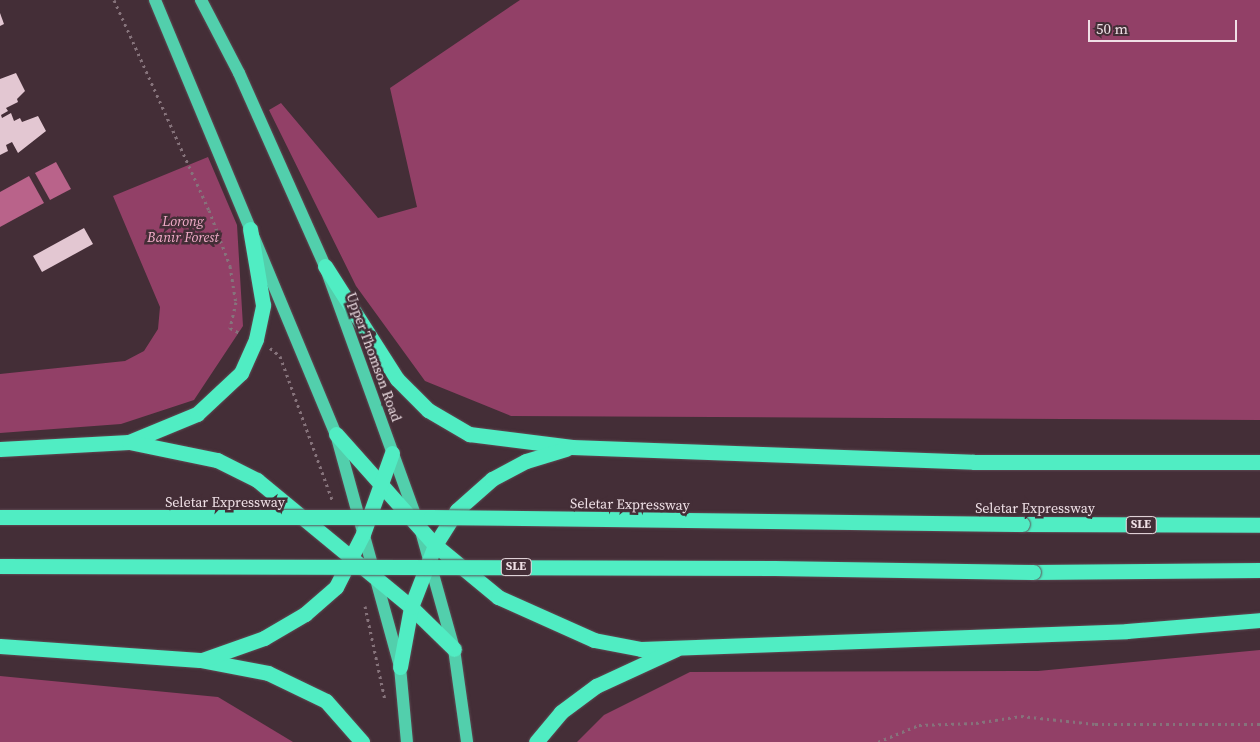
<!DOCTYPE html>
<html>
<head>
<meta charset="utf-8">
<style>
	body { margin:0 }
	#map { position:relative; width:1260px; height:742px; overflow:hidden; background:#442e37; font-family:"Source Serif 4",serif }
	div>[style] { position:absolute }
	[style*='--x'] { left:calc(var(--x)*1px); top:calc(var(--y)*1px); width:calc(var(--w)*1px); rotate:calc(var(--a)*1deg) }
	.forest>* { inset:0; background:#924067 }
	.water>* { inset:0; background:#b9638a }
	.building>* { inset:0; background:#e3c7d2 }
	.path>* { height:3px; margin-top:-1.5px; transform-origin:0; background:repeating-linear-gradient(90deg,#86737b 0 2.5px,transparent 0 6.5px) }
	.roads { filter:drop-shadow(0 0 1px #5f4a53) drop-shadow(0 0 1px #5f4a53) }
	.major>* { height:12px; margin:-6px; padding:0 6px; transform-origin:6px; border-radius:6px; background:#52cfac }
	.highway>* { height:15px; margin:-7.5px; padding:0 7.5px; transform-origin:7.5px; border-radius:7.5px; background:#50edc3 }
	.bridges { filter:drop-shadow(0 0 1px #5f4a53) drop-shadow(0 0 1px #5f4a53) }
	.highway-bridge>* { height:15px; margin:-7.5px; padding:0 7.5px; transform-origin:7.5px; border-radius:7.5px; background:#50edc3 }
	span { translate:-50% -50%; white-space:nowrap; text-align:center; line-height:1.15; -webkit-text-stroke:5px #442e37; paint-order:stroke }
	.shield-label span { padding:1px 4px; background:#442e37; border:1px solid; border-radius:4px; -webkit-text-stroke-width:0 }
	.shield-label { font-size:12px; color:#efe0e6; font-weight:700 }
	.park-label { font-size:14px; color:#f3adca; font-style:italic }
	.street-label { font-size:14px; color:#efe0e6 }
	.scale { position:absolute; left:1088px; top:20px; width:149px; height:22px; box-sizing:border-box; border:2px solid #efe0e6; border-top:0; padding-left:6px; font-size:15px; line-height:18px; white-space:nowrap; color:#efe0e6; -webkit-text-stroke:4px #442e37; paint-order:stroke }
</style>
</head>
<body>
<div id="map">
	<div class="forest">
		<i style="clip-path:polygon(520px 0,1260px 0,1260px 420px,511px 416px,425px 381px,356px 286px,269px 110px,281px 103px,378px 218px,417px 207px,390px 88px)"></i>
		<i style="clip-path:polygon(208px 157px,237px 225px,243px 326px,194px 400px,121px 424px,0 433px,0 374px,125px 361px,144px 351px,158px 329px,160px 307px,113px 196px)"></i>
		<i style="clip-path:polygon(1260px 650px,1260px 742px,577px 742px,604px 715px,690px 672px,1038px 671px)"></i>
		<i style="clip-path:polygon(0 676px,218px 697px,293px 742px,0 742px)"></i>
	</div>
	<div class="water">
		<i style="clip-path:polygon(56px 162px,71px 189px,50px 200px,35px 173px)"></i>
		<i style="clip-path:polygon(29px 176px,44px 203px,0 227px,0 192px)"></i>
	</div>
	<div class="building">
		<i style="clip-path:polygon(0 13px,4px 24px,0 26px)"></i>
		<i style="clip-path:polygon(16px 73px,25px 91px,17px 99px,18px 102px,6px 108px,8px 111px,1px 115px,2px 118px,11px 113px,14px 121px,20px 118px,22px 122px,38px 116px,46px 131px,18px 153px,12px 142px,6px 145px,8px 151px,0 155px,0 79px)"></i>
		<i style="clip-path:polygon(84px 228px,93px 244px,42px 272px,33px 256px)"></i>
	</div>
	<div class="path">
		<i style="--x:114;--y:0;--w:230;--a:65.7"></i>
		<i style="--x:209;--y:210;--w:60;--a:69.4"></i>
		<i style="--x:230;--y:266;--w:36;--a:81"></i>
		<i style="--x:236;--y:302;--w:27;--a:103"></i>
		<i style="--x:230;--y:328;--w:11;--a:27"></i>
		<i style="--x:270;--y:348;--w:13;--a:39"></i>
		<i style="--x:280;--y:356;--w:153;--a:70.1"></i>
		<i style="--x:365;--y:606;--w:96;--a:78"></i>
		<i style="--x:878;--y:742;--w:44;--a:-22.5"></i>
		<i style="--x:919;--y:725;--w:57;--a:-2"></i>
		<i style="--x:976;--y:723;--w:46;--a:-8.8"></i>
		<i style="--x:1021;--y:716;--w:74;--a:6.2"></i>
		<i style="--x:1095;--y:724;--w:165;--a:0"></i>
	</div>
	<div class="roads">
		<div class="major">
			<i style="--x:155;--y:0;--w:470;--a:67.4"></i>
			<i style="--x:336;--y:434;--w:242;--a:74.6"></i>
			<i style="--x:400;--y:667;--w:75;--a:84.7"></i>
			<i style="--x:201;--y:0;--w:82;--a:62.5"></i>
			<i style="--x:239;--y:73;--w:211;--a:66"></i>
			<i style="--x:325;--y:266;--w:282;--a:70.1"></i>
			<i style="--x:421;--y:531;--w:123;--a:74.4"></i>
			<i style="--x:454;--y:649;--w:94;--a:82"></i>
		</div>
		<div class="highway">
			<i style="--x:325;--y:266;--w:134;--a:57.5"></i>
			<i style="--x:397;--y:379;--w:44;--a:45"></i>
			<i style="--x:428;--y:410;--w:48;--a:30.3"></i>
			<i style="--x:469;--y:434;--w:104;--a:7.2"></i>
			<i style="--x:572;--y:447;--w:402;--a:2.1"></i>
			<i style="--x:974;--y:462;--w:286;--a:0"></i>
			<i style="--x:336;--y:434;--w:149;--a:48.3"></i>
			<i style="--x:435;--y:545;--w:82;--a:39.5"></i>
			<i style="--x:498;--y:597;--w:105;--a:24.1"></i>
			<i style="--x:594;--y:640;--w:48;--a:10.8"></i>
			<i style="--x:641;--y:649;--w:486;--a:-2.1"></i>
			<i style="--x:1127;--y:631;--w:133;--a:-4.7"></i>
			<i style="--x:129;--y:442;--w:74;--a:-22.4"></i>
			<i style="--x:197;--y:414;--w:60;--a:-43"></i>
			<i style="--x:241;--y:373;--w:37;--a:-66"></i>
			<i style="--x:256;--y:339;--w:35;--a:-78"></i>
			<i style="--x:263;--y:305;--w:77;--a:-99.7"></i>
			<i style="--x:0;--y:449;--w:129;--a:-3.1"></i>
			<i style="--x:129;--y:442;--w:90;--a:11.6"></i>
			<i style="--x:217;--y:460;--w:45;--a:26.6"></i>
			<i style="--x:257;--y:480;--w:200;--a:39.5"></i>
			<i style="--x:411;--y:607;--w:60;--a:44.3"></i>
			<i style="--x:1022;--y:524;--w:238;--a:0.2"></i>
			<i style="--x:1033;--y:572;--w:227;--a:-0.5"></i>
			<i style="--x:0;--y:646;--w:200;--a:4"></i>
			<i style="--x:200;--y:660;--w:69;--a:10.8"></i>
			<i style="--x:268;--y:673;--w:64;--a:25.8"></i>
			<i style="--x:326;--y:701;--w:55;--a:48.7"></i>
			<i style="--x:202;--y:660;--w:66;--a:-19.5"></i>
			<i style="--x:264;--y:638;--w:48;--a:-30.3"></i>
			<i style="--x:305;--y:614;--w:41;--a:-41.1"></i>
			<i style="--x:336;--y:587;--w:59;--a:-63"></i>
			<i style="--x:363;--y:534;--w:86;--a:-70.3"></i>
			<i style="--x:400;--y:667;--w:61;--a:-79.6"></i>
			<i style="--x:411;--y:607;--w:66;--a:-68.8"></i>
			<i style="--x:435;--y:545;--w:41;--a:-57.8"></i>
			<i style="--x:457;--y:510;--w:47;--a:-41.5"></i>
			<i style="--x:492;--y:479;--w:38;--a:-28"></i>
			<i style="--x:526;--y:461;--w:42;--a:-16.7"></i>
			<i style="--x:536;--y:742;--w:39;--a:-50"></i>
			<i style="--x:561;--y:712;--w:44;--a:-36.6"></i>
			<i style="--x:596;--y:686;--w:88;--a:-24.8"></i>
		</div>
	</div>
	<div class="bridges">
		<div class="highway-bridge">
			<i style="--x:0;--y:517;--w:431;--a:0"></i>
			<i style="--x:431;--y:517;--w:591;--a:0.68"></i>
			<i style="--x:0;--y:566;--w:774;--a:0.15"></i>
			<i style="--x:774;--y:568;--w:259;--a:0.9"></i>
		</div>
	</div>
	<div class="shield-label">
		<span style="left:1141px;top:525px">SLE</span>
		<span style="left:516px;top:567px">SLE</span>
	</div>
	<div class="park-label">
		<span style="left:183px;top:229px">Lorong<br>Banir Forest</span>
	</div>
	<div class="street-label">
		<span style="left:374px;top:357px;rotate:70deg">Upper Thomson Road</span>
		<span style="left:225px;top:502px">Seletar Expressway</span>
		<span style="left:630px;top:504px;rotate:1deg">Seletar Expressway</span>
		<span style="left:1035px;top:508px">Seletar Expressway</span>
	</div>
	<div class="scale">50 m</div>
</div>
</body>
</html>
